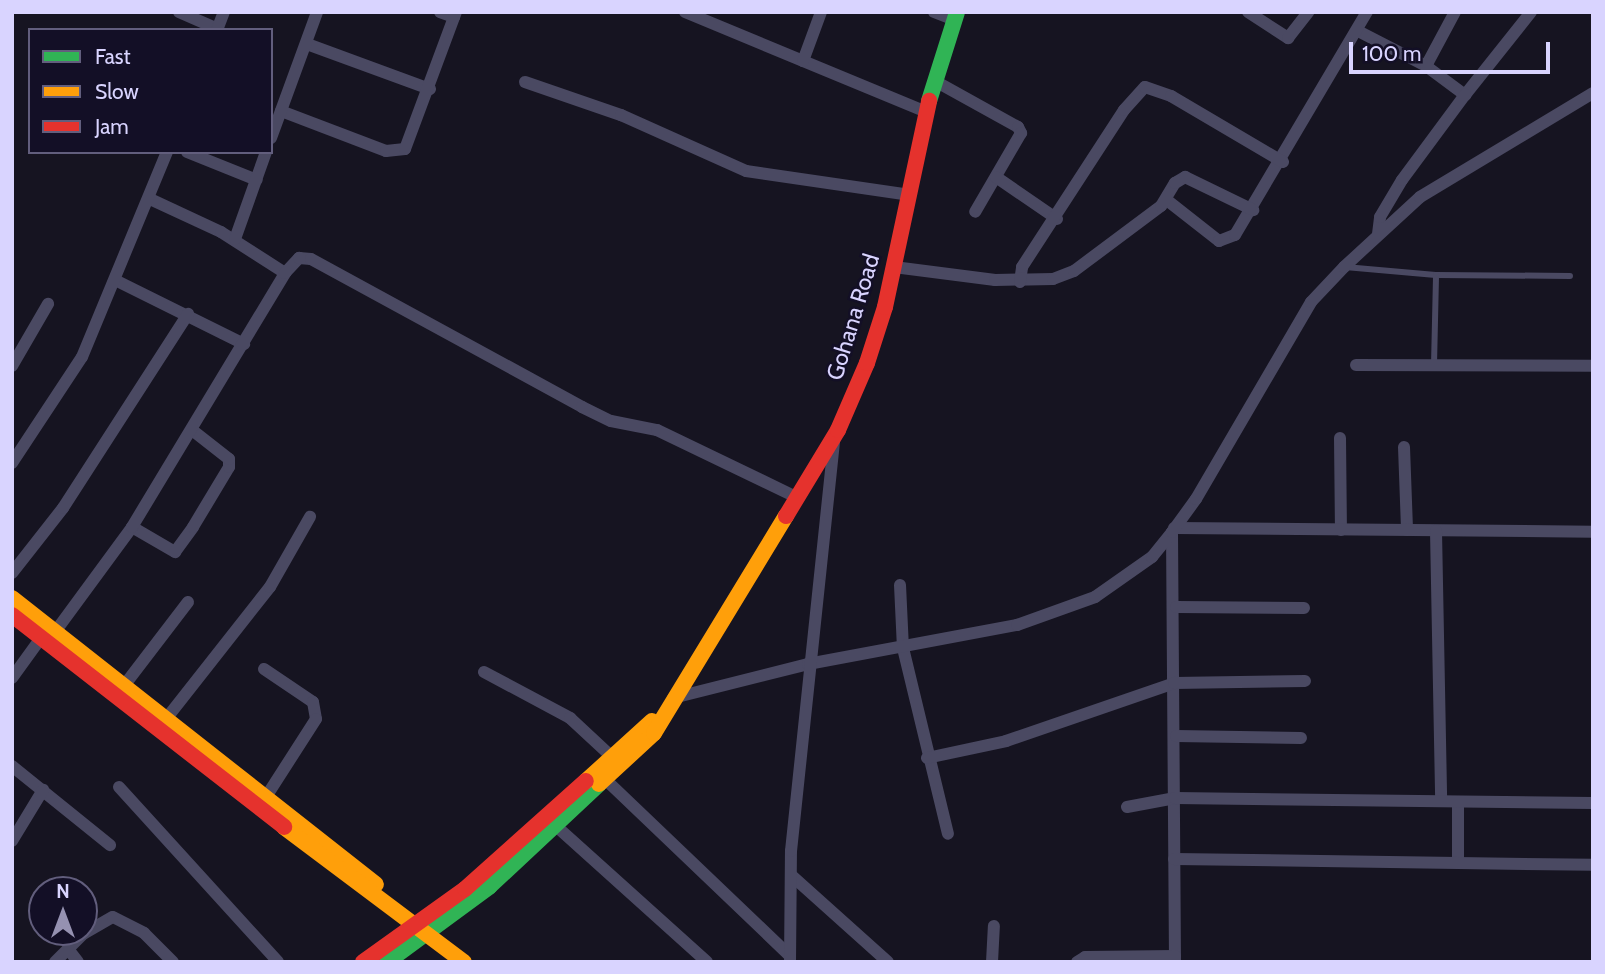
<!DOCTYPE html>
<html>
<head>
<meta charset="utf-8">
<style>
	body { margin:0 }
	#map { position:relative; width:1605px; height:974px; overflow:hidden; background:#161421; font-family:Cabin,sans-serif }
	div>[style] { position:absolute }
	[style*='--x'] { left:calc(var(--x)*1px); top:calc(var(--y)*1px); width:calc(var(--w)*1px); rotate:calc(var(--a)*1deg) }
	.lane>* { height:6px; margin:-3px; padding:0 3px; transform-origin:3px; border-radius:3px; background:#4a4962 }
	.street>* { height:12px; margin:-6px; padding:0 6px; transform-origin:6px; border-radius:6px; background:#4a4962 }
	.fast>* { height:16px; margin:-8px; padding:0 8px; transform-origin:8px; border-radius:8px; background:#30b455 }
	.slow>* { height:16px; margin:-8px; padding:0 8px; transform-origin:8px; border-radius:8px; background:#ff9f0a }
	.jam>* { height:16px; margin:-8px; padding:0 8px; transform-origin:8px; border-radius:8px; background:#e5322d }
	span { translate:-50% -50%; white-space:nowrap; text-align:center; line-height:1.15; -webkit-text-stroke:5px #130f26; paint-order:stroke }
	.street-label { font-size:23px; color:#d9d4ff }
	.frame { position:absolute; inset:0; border:14px solid #d9d4ff; pointer-events:none }
	.legend { position:absolute; left:28px; top:28px; width:245px; height:126px; box-sizing:border-box; background:#130f26; border:2px solid #625e7d; margin:0; padding:9px 12px; list-style:none; font-size:21px; color:#d9d4ff }
	.legend li { display:flex; align-items:center; gap:14px; height:35px }
	.legend b { width:35px; border:2px solid #625e7d }
	.north { position:absolute; left:28px; top:876px; width:70px; height:70px; box-sizing:border-box; background:#130f26; border:2px solid #625e7d; border-radius:50%; rotate:0deg; font-size:19px; font-weight:700; line-height:28px; text-align:center; color:#d9d4ff }
	.north::after { content:''; display:block; margin:auto; width:24px; height:32px; background:#9591b1; clip-path:polygon(50% 0,100% 100%,50% 72%,0 100%) }
	.scale { position:absolute; left:1349px; top:42px; width:201px; height:32px; box-sizing:border-box; border:4px solid #d9d4ff; border-top:0; padding-left:9px; font-size:21px; line-height:24px; white-space:nowrap; color:#d9d4ff; -webkit-text-stroke:5px #130f26; paint-order:stroke }
</style>
</head>
<body>
<div id="map">
	<div class="lane">
		<i style="--x:1345;--y:267;--w:91;--a:5"></i>
		<i style="--x:1436;--y:275;--w:134;--a:0.4"></i>
		<i style="--x:1434;--y:365;--w:90;--a:-88.7"></i>
	</div>
	<div class="street">
		<i style="--x:179;--y:12;--w:43;--a:23.6"></i>
		<i style="--x:440;--y:12;--w:15;--a:20"></i>
		<i style="--x:685;--y:12;--w:262;--a:22.5"></i>
		<i style="--x:934;--y:12;--w:22;--a:21"></i>
		<i style="--x:1248;--y:12;--w:48;--a:33"></i>
		<i style="--x:1288;--y:38;--w:33;--a:-52"></i>
		<i style="--x:217;--y:30;--w:19;--a:-69"></i>
		<i style="--x:1358;--y:31;--w:76;--a:27.2"></i>
		<i style="--x:1426;--y:66;--w:49;--a:36.6"></i>
		<i style="--x:1465;--y:95;--w:106;--a:-51.5"></i>
		<i style="--x:307;--y:44;--w:131;--a:20.1"></i>
		<i style="--x:803;--y:61;--w:52;--a:-69.8"></i>
		<i style="--x:1426;--y:66;--w:61;--a:-61.8"></i>
		<i style="--x:935;--y:81;--w:95;--a:29"></i>
		<i style="--x:1018;--y:127;--w:7;--a:63"></i>
		<i style="--x:1021;--y:133;--w:91;--a:120.2"></i>
		<i style="--x:525;--y:82;--w:102;--a:19"></i>
		<i style="--x:621;--y:115;--w:137;--a:24.1"></i>
		<i style="--x:746;--y:171;--w:166;--a:8.3"></i>
		<i style="--x:281;--y:111;--w:112;--a:20.9"></i>
		<i style="--x:386;--y:151;--w:19;--a:-6"></i>
		<i style="--x:405;--y:149;--w:146;--a:-69.6"></i>
		<i style="--x:271;--y:138;--w:134;--a:-69.9"></i>
		<i style="--x:187;--y:152;--w:75;--a:21.8"></i>
		<i style="--x:996;--y:177;--w:74;--a:34.5"></i>
		<i style="--x:150;--y:199;--w:78;--a:24.9"></i>
		<i style="--x:221;--y:232;--w:76;--a:32.6"></i>
		<i style="--x:1168;--y:201;--w:65;--a:38.1"></i>
		<i style="--x:1219;--y:241;--w:17;--a:-21"></i>
		<i style="--x:1235;--y:235;--w:259;--a:-59.4"></i>
		<i style="--x:1378;--y:234;--w:17;--a:-83"></i>
		<i style="--x:1380;--y:217;--w:43;--a:-59.3"></i>
		<i style="--x:1402;--y:180;--w:106;--a:-53.5"></i>
		<i style="--x:235;--y:239;--w:92;--a:-70.4"></i>
		<i style="--x:894;--y:267;--w:102;--a:7.3"></i>
		<i style="--x:995;--y:280;--w:58;--a:-1"></i>
		<i style="--x:1053;--y:279;--w:22;--a:-21"></i>
		<i style="--x:1074;--y:271;--w:109;--a:-36.8"></i>
		<i style="--x:1161;--y:206;--w:27;--a:-59"></i>
		<i style="--x:1175;--y:183;--w:12;--a:-31"></i>
		<i style="--x:1185;--y:177;--w:76;--a:25.9"></i>
		<i style="--x:117;--y:281;--w:142;--a:26.4"></i>
		<i style="--x:1020;--y:282;--w:15;--a:-82"></i>
		<i style="--x:1022;--y:267;--w:187;--a:-57"></i>
		<i style="--x:1124;--y:110;--w:31;--a:-48"></i>
		<i style="--x:1145;--y:87;--w:28;--a:19"></i>
		<i style="--x:1171;--y:96;--w:130;--a:30.5"></i>
		<i style="--x:1356;--y:365;--w:237;--a:0.2"></i>
		<i style="--x:12;--y:366;--w:72;--a:-59.9"></i>
		<i style="--x:1340;--y:438;--w:92;--a:89.4"></i>
		<i style="--x:1404;--y:447;--w:83;--a:87.9"></i>
		<i style="--x:12;--y:463;--w:127;--a:-56.6"></i>
		<i style="--x:82;--y:357;--w:222;--a:-67.5"></i>
		<i style="--x:132;--y:527;--w:50;--a:30.2"></i>
		<i style="--x:175;--y:552;--w:31;--a:-54"></i>
		<i style="--x:193;--y:527;--w:70;--a:-59"></i>
		<i style="--x:229;--y:467;--w:8;--a:-90"></i>
		<i style="--x:229;--y:459;--w:47;--a:-141.9"></i>
		<i style="--x:1174;--y:528;--w:419;--a:0.5"></i>
		<i style="--x:1436;--y:531;--w:270;--a:88.9"></i>
		<i style="--x:1172;--y:532;--w:430;--a:89.6"></i>
		<i style="--x:12;--y:573;--w:83;--a:-51.9"></i>
		<i style="--x:63;--y:508;--w:231;--a:-57.2"></i>
		<i style="--x:900;--y:585;--w:63;--a:87.3"></i>
		<i style="--x:903;--y:648;--w:191;--a:76.4"></i>
		<i style="--x:1176;--y:607;--w:128;--a:0.4"></i>
		<i style="--x:55;--y:632;--w:130;--a:-53.7"></i>
		<i style="--x:132;--y:527;--w:297;--a:-58.9"></i>
		<i style="--x:285;--y:273;--w:21;--a:-47"></i>
		<i style="--x:299;--y:258;--w:12;--a:5"></i>
		<i style="--x:311;--y:259;--w:309;--a:28.6"></i>
		<i style="--x:582;--y:407;--w:32;--a:26"></i>
		<i style="--x:611;--y:421;--w:47;--a:11.1"></i>
		<i style="--x:657;--y:430;--w:154;--a:25.7"></i>
		<i style="--x:264;--y:669;--w:59;--a:34"></i>
		<i style="--x:313;--y:702;--w:17;--a:80"></i>
		<i style="--x:316;--y:719;--w:93;--a:122.7"></i>
		<i style="--x:484;--y:672;--w:98;--a:28.1"></i>
		<i style="--x:570;--y:718;--w:59;--a:42.9"></i>
		<i style="--x:12;--y:678;--w:49;--a:-54.1"></i>
		<i style="--x:123;--y:687;--w:107;--a:-52.6"></i>
		<i style="--x:673;--y:698;--w:139;--a:-14.1"></i>
		<i style="--x:808;--y:664;--w:213;--a:-10.6"></i>
		<i style="--x:1017;--y:625;--w:83;--a:-19.7"></i>
		<i style="--x:1095;--y:597;--w:70;--a:-35.1"></i>
		<i style="--x:1152;--y:557;--w:32;--a:-51"></i>
		<i style="--x:1172;--y:532;--w:41;--a:-54"></i>
		<i style="--x:1196;--y:499;--w:228;--a:-59.7"></i>
		<i style="--x:1311;--y:302;--w:48;--a:-46.7"></i>
		<i style="--x:1344;--y:267;--w:103;--a:-42.6"></i>
		<i style="--x:1420;--y:197;--w:202;--a:-31"></i>
		<i style="--x:166;--y:719;--w:168;--a:-51.8"></i>
		<i style="--x:270;--y:587;--w:81;--a:-60.3"></i>
		<i style="--x:1176;--y:736;--w:125;--a:0.9"></i>
		<i style="--x:927;--y:758;--w:81;--a:-12.1"></i>
		<i style="--x:1006;--y:741;--w:178;--a:-19"></i>
		<i style="--x:1174;--y:683;--w:131;--a:-0.9"></i>
		<i style="--x:12;--y:766;--w:126;--a:38.9"></i>
		<i style="--x:607;--y:781;--w:253;--a:43.7"></i>
		<i style="--x:119;--y:787;--w:236;--a:47.7"></i>
		<i style="--x:1458;--y:802;--w:61;--a:90"></i>
		<i style="--x:1127;--y:807;--w:49;--a:-10.6"></i>
		<i style="--x:1175;--y:798;--w:418;--a:0.7"></i>
		<i style="--x:556;--y:826;--w:203;--a:42"></i>
		<i style="--x:12;--y:841;--w:60;--a:-58.7"></i>
		<i style="--x:1174;--y:859;--w:419;--a:0.8"></i>
		<i style="--x:791;--y:875;--w:130;--a:41.9"></i>
		<i style="--x:68;--y:949;--w:16;--a:52"></i>
		<i style="--x:55;--y:962;--w:40;--a:-45"></i>
		<i style="--x:83;--y:934;--w:34;--a:-30"></i>
		<i style="--x:113;--y:917;--w:35;--a:27"></i>
		<i style="--x:144;--y:933;--w:41;--a:45"></i>
		<i style="--x:790;--y:962;--w:111;--a:-89.5"></i>
		<i style="--x:791;--y:851;--w:414;--a:-84"></i>
		<i style="--x:992;--y:962;--w:36;--a:-87"></i>
		<i style="--x:1077;--y:962;--w:9;--a:-32"></i>
		<i style="--x:1085;--y:957;--w:90;--a:-0.6"></i>
	</div>
	<div class="fast">
		<i style="--x:929;--y:101;--w:93;--a:-72.5"></i>
		<i style="--x:387;--y:962;--w:127;--a:-36.3"></i>
		<i style="--x:489;--y:887;--w:151;--a:-43.1"></i>
	</div>
	<div class="slow">
		<i style="--x:12;--y:598;--w:463;--a:38.2"></i>
		<i style="--x:586;--y:781;--w:89;--a:-42.3"></i>
		<i style="--x:599;--y:784;--w:75;--a:-42.8"></i>
		<i style="--x:654;--y:733;--w:254;--a:-58.7"></i>
		<i style="--x:284;--y:827;--w:225;--a:36.9"></i>
	</div>
	<div class="jam">
		<i style="--x:786;--y:516;--w:100;--a:-58.8"></i>
		<i style="--x:838;--y:430;--w:73;--a:-66.6"></i>
		<i style="--x:867;--y:363;--w:59;--a:-72.2"></i>
		<i style="--x:885;--y:307;--w:211;--a:-77.9"></i>
		<i style="--x:12;--y:615;--w:345;--a:37.9"></i>
		<i style="--x:363;--y:962;--w:125;--a:-35.6"></i>
		<i style="--x:465;--y:889;--w:162;--a:-41.8"></i>
	</div>
	<div class="street-label">
		<span style="left:853px;top:317px;rotate:-73deg">Gohana Road</span>
	</div>
	<div class="frame"></div>
	<ul class="legend">
	<li><b style="height:9px;background:#30b455"></b>Fast</li>
	<li><b style="height:9px;background:#ff9f0a"></b>Slow</li>
	<li><b style="height:9px;background:#e5322d"></b>Jam</li>
	</ul>
	<div class="north">N</div>
	<div class="scale">100 m</div>
</div>
</body>
</html>
